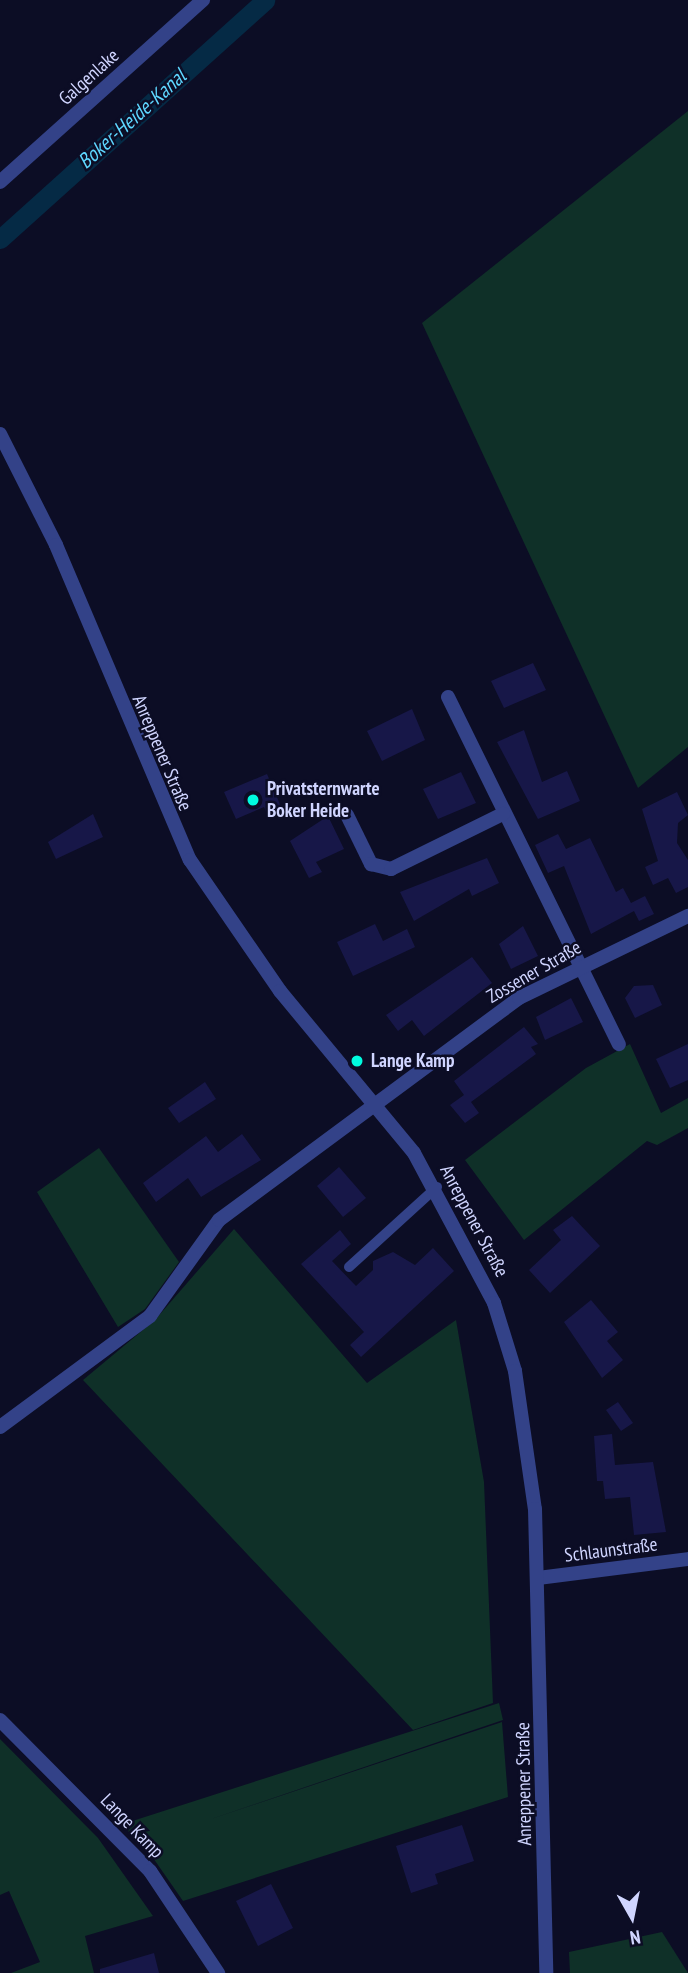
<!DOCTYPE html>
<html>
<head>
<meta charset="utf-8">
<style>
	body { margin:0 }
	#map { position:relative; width:688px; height:1973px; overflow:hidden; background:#0c0d25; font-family:"PT Sans Narrow",sans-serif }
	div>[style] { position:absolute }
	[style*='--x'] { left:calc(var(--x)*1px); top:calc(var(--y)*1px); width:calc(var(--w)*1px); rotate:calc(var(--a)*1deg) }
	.green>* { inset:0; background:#0f3028 }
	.canal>* { height:19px; margin:-9.5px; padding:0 9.5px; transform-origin:9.5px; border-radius:9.5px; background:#052a45 }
	.building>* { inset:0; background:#171748 }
	.service>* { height:10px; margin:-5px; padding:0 5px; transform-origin:5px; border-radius:5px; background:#334288 }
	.minor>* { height:14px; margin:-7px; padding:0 7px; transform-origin:7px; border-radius:7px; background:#334288 }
	.tertiary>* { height:14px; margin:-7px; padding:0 7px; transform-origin:7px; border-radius:7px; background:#334288 }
	.dots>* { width:19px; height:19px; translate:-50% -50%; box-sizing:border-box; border:4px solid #0c0d25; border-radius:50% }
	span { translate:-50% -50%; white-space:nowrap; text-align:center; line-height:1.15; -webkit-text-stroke:5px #0c0d25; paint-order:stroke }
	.street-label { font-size:19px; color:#d0d5ff }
	.poi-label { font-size:19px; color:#d0d5ff; font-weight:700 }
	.left { translate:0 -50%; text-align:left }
	.water-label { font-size:21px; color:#5ed7ff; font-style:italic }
	.north { position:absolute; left:597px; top:1882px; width:70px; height:70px; -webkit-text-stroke:5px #0c0d25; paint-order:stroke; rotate:171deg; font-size:19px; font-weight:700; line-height:28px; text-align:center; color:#d0d5ff }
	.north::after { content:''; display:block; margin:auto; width:24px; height:32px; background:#d0d5ff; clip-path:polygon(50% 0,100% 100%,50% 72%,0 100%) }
</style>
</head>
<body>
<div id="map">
	<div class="green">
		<i style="clip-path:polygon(688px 111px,688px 747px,638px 788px,422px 323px)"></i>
		<i style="clip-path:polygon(630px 1044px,661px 1113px,688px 1098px,688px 1128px,657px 1145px,647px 1141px,524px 1240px,465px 1160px,586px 1068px)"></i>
		<i style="clip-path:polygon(99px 1148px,179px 1262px,145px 1309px,118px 1327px,37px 1192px)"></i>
		<i style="clip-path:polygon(234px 1229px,367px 1383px,456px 1320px,484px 1482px,493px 1703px,413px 1730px,83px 1380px,155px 1320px)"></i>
		<i style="clip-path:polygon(499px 1703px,503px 1720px,208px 1820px,502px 1722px,508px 1797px,183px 1901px,142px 1842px,120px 1825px)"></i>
		<i style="clip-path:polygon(0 1739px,98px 1838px,153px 1916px,85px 1936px,94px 1973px,11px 1973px,40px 1962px,9px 1891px,0 1895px)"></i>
		<i style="clip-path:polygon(662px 1932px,688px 1973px,570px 1973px,569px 1952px)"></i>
	</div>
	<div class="canal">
		<i style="--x:0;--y:239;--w:357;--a:-42"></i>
	</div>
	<div class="building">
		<i style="clip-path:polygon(533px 663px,546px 690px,504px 708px,491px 681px)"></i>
		<i style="clip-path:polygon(412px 709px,425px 740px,382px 761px,367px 731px)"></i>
		<i style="clip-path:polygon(524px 730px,542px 782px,567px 771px,580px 801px,538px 819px,497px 742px)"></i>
		<i style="clip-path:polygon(461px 772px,476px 803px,438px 819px,423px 789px)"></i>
		<i style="clip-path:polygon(267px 774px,282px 809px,268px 816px,264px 807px,236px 819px,224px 792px)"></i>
		<i style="clip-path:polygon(677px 792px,688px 815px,678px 823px,677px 843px,688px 860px,688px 887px,676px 893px,668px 878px,653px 885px,645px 867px,658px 861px,642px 809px)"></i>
		<i style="clip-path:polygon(93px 814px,103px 837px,56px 859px,48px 842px)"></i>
		<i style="clip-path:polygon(328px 816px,344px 849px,316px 862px,322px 872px,309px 878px,290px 841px)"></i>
		<i style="clip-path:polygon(558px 834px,566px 849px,590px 838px,616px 892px,623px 888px,631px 903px,645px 896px,654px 914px,639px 921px,634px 911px,591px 934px,564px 866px,548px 873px,535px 845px)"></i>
		<i style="clip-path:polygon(487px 858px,499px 883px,472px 896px,469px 889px,414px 921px,400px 892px)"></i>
		<i style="clip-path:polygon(375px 924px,383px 941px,407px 929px,415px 947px,353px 976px,337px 942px)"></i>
		<i style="clip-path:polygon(523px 926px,538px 956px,511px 969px,499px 944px)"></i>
		<i style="clip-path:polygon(472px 957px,492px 983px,424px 1036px,412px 1020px,398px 1031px,386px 1015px)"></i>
		<i style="clip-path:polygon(653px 985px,662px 1005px,635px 1018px,625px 998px,634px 986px)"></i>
		<i style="clip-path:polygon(571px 998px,583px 1022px,545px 1040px,536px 1017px)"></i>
		<i style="clip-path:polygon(524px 1027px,538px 1044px,531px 1047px,536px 1054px,471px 1102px,479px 1113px,465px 1123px,450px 1105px,464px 1095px,454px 1081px)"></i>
		<i style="clip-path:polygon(688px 1044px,688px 1080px,670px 1088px,656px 1059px)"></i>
		<i style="clip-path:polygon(205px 1082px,216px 1099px,179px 1123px,168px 1108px)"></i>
		<i style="clip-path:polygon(242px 1134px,261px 1160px,201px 1197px,188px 1178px,156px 1202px,143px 1183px,206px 1136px,218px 1152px)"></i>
		<i style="clip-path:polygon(339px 1167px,366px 1198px,343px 1217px,317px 1186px)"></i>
		<i style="clip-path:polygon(572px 1216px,600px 1246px,550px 1293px,529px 1270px,561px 1240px,553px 1230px)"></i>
		<i style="clip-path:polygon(340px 1230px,351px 1244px,332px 1261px,356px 1286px,373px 1270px,373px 1261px,393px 1252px,415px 1265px,433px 1248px,454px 1271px,361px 1357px,350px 1345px,364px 1332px,301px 1264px)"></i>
		<i style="clip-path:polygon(591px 1300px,618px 1332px,607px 1341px,623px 1360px,602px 1378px,564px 1322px)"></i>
		<i style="clip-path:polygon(618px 1402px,633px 1423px,621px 1431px,606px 1410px)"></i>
		<i style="clip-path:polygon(612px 1434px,615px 1465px,653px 1462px,666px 1532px,634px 1535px,630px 1497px,605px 1499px,603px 1481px,597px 1481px,594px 1436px)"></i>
		<i style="clip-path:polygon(462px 1825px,474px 1861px,435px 1874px,438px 1884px,411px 1893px,396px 1846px)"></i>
		<i style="clip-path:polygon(271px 1884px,293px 1928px,258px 1946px,236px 1901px)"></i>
		<i style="clip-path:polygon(154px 1953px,159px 1973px,100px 1973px,100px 1969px)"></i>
	</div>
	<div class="service">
		<i style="--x:349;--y:1267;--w:119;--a:-42.3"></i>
	</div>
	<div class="minor">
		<i style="--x:0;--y:182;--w:273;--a:-41.9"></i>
		<i style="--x:448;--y:697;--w:387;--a:63.8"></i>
		<i style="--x:347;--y:815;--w:55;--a:63.9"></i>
		<i style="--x:371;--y:864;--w:21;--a:14"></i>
		<i style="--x:391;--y:869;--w:125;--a:-26.2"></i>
		<i style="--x:0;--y:1427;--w:187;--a:-36.5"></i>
		<i style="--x:150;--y:1316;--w:118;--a:-54.3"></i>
		<i style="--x:219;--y:1220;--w:373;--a:-36.5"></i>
		<i style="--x:519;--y:998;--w:188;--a:-25.9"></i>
		<i style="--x:538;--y:1578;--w:151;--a:-7.2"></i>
		<i style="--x:0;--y:1720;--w:213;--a:45.2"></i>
		<i style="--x:150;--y:1871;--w:123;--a:56.3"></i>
	</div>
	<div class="tertiary">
		<i style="--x:0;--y:434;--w:124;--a:63.2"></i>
		<i style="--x:56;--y:545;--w:342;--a:67"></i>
		<i style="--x:190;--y:860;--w:159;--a:55.5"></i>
		<i style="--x:280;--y:991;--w:210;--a:50.4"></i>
		<i style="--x:414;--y:1153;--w:170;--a:61.9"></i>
		<i style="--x:494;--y:1303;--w:71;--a:72.8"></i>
		<i style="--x:515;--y:1371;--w:139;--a:81.8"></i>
		<i style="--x:535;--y:1509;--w:464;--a:88.6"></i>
	</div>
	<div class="dots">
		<i style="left:253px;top:800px;background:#00fbdf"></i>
		<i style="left:357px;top:1061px;background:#00fbdf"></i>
	</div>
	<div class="street-label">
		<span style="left:89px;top:77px;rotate:-42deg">Galgenlake</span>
		<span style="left:162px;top:753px;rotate:67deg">Anreppener Straße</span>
		<span style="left:534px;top:972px;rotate:-30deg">Zossener Straße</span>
		<span style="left:474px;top:1221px;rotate:62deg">Anreppener Straße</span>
		<span style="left:611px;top:1550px;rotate:-7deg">Schlaunstraße</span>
		<span style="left:524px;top:1784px;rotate:-91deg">Anreppener Straße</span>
		<span style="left:132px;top:1826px;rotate:46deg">Lange Kamp</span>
	</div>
	<div class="poi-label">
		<span class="left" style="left:267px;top:800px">Privatsternwarte<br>Boker Heide</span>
		<span class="left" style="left:371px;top:1061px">Lange Kamp</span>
	</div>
	<div class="water-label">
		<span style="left:132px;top:119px;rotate:-42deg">Boker-Heide-Kanal</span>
	</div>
	<div class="north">N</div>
</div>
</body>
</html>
